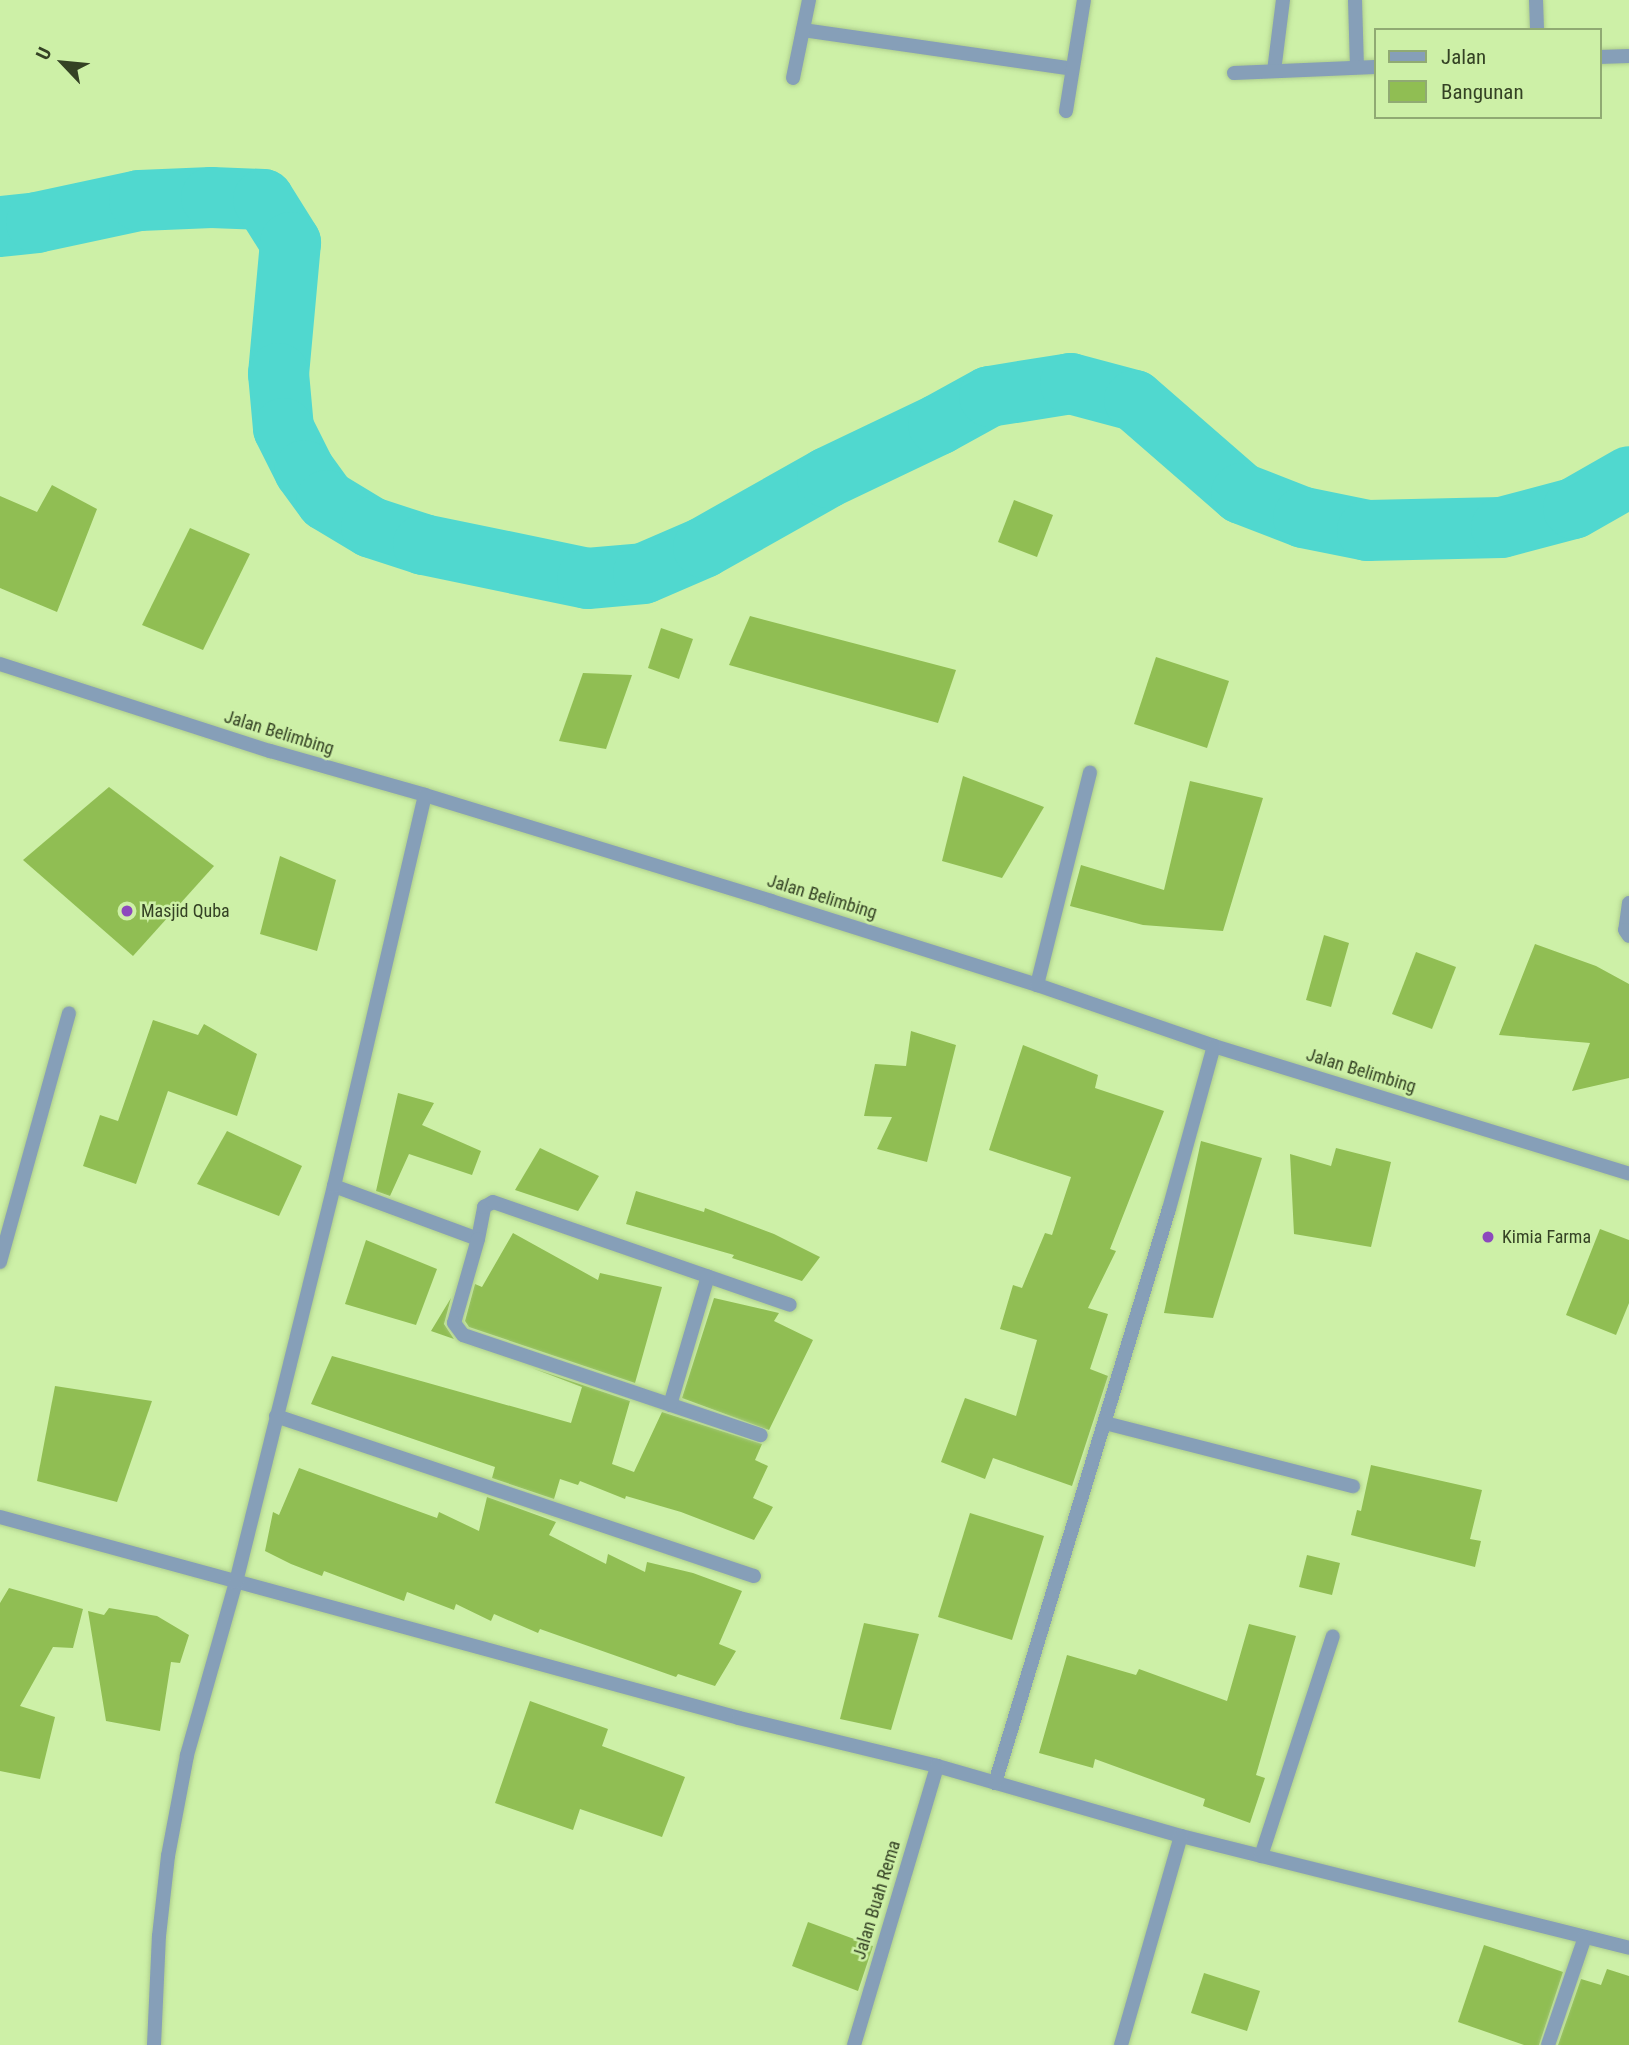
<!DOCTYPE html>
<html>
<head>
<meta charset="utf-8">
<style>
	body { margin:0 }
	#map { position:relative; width:1629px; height:2045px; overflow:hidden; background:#cdf0a7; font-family:"Roboto Condensed",sans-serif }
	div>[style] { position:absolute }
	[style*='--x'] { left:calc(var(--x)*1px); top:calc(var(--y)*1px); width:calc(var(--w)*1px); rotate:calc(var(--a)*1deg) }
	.river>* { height:61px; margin:-30.5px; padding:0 30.5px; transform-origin:30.5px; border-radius:30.5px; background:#50d8cf }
	.building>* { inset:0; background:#90be53 }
	.roads { filter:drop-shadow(0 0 2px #aecd8d) drop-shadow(0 0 2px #aecd8d) }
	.street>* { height:14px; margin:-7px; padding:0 7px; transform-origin:7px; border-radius:7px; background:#869fb8 }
	.dots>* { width:19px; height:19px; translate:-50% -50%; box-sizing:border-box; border:4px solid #cdf0a7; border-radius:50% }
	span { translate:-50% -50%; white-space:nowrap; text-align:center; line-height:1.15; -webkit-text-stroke:5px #cdf0a7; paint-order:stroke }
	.street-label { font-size:18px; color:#344224 }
	.poi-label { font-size:18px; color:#344224 }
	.left { translate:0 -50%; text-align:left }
	.legend { position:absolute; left:1374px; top:28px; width:228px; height:91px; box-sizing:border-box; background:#cdf0a7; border:2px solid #90aa73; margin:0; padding:9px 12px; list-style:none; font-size:21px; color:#344224 }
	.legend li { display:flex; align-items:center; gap:14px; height:35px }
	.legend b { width:35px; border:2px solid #90aa73 }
	.north { position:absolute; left:28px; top:28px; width:70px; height:70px; -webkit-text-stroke:5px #cdf0a7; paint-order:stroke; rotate:296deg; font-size:19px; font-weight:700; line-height:28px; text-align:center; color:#344224 }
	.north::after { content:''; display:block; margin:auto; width:24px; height:32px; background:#344224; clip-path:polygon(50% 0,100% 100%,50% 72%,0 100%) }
</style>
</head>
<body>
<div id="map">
	<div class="river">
		<i style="--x:0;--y:226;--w:36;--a:-6"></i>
		<i style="--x:36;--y:222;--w:105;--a:-12.1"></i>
		<i style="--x:139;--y:200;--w:72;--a:-2.4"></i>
		<i style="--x:211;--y:197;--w:52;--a:2.2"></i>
		<i style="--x:263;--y:199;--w:51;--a:57.9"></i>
		<i style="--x:290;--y:242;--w:132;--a:95.2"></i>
		<i style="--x:278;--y:373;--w:55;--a:84.8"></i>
		<i style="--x:283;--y:428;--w:47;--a:63.4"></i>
		<i style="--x:304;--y:470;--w:37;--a:54"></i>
		<i style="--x:326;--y:500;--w:52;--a:31"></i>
		<i style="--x:371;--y:527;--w:55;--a:18.1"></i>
		<i style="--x:423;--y:544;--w:167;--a:11.7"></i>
		<i style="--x:587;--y:578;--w:56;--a:-5.1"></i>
		<i style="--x:643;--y:573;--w:65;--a:-23.4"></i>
		<i style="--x:703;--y:547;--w:142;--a:-29.4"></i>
		<i style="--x:827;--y:477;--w:123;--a:-25.5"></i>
		<i style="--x:938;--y:424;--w:58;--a:-28.8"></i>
		<i style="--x:989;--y:396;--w:82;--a:-9.1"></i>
		<i style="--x:1070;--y:383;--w:66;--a:14.9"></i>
		<i style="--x:1134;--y:400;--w:142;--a:41"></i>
		<i style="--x:1241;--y:493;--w:66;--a:21.2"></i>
		<i style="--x:1303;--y:517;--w:65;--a:11.5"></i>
		<i style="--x:1367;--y:530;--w:134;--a:-1.3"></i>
		<i style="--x:1501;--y:527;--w:74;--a:-14.8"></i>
		<i style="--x:1573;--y:508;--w:64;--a:-29.7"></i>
	</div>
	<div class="building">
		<i style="clip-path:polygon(52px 485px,97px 509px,57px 612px,0 588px,0 496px,37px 512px)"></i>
		<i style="clip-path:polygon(1014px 500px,1053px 515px,1037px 557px,998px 542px)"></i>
		<i style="clip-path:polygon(190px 528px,250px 554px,203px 650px,142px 625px)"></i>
		<i style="clip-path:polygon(750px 616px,956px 670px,938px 723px,729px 665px)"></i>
		<i style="clip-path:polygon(661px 628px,693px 639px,679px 679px,648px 668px)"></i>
		<i style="clip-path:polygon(1156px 657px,1229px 681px,1207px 748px,1134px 724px)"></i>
		<i style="clip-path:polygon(583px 673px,632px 675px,606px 749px,559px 741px)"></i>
		<i style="clip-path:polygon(963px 776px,1044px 807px,1002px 878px,942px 861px)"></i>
		<i style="clip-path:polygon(1190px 781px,1263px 798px,1223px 931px,1143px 925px,1070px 906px,1081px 865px,1164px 890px)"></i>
		<i style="clip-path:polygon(109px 787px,214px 866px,133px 956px,23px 860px)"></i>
		<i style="clip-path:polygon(280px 856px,336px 880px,317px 951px,260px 934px)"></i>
		<i style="clip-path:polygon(1324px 935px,1349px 943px,1331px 1007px,1306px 1000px)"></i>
		<i style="clip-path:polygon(1535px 944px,1596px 966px,1629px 984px,1629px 1078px,1572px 1091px,1590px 1043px,1499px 1035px)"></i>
		<i style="clip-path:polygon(1416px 952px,1456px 967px,1432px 1029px,1392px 1014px)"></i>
		<i style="clip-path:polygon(153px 1020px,198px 1035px,204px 1024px,257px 1054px,237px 1116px,168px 1091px,136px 1184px,83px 1166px,100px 1115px,118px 1121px)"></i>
		<i style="clip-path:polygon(911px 1031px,956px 1045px,927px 1162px,877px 1149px,892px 1117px,864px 1116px,875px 1064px,906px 1066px)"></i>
		<i style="clip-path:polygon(1023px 1045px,1098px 1075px,1095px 1088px,1164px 1111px,1110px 1249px,1116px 1251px,1088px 1308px,1108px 1314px,1090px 1369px,1108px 1376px,1072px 1486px,993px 1458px,985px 1479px,941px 1462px,965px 1398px,1016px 1416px,1037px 1340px,1000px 1329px,1013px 1285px,1022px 1288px,1045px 1233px,1052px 1235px,1071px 1177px,989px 1150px)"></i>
		<i style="clip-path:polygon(398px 1093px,434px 1103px,422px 1125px,481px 1151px,472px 1175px,409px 1154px,390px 1196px,376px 1191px)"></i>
		<i style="clip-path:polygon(227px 1131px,302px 1166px,279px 1216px,197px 1184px)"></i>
		<i style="clip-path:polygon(1201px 1141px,1262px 1158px,1213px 1318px,1164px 1313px)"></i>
		<i style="clip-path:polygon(540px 1148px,599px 1176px,578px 1211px,515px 1190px)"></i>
		<i style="clip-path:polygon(1336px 1148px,1391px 1162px,1371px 1247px,1294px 1234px,1290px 1154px,1331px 1166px)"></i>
		<i style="clip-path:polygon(636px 1191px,704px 1212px,705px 1208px,774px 1234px,820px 1257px,802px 1281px,732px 1258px,734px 1255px,626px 1224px)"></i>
		<i style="clip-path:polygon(1600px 1229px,1629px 1240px,1629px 1303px,1616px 1335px,1566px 1315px)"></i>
		<i style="clip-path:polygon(513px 1233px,598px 1280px,600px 1273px,662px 1287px,635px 1383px,469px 1327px,465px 1321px,475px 1284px,482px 1287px)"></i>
		<i style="clip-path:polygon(366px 1240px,437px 1269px,416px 1325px,345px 1304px)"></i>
		<i style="clip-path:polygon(451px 1298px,444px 1324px,454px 1339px,431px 1331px)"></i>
		<i style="clip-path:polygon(714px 1298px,779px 1313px,774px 1321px,813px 1340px,769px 1430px,682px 1398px)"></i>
		<i style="clip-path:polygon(332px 1356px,571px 1423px,582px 1387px,532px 1368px,630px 1401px,612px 1464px,634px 1472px,662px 1412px,762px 1444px,755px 1460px,768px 1466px,753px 1498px,773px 1507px,754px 1540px,681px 1512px,626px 1496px,625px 1499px,580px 1481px,578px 1485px,560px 1479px,554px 1499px,492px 1478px,495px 1467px,311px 1404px)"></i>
		<i style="clip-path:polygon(55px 1386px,152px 1401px,117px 1502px,37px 1481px)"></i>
		<i style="clip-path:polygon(1371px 1465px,1482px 1490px,1470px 1539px,1481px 1541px,1475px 1567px,1351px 1535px,1357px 1510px,1361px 1511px)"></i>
		<i style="clip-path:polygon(299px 1468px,437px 1518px,439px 1512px,479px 1531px,487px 1497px,556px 1522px,549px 1535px,606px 1564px,608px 1554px,645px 1572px,647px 1562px,693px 1573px,742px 1591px,719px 1644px,736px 1651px,715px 1686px,678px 1674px,676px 1677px,540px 1629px,538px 1633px,494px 1614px,491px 1621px,456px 1604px,454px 1610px,407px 1592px,404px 1601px,324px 1571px,322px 1576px,291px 1564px,265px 1551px,273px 1512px,279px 1515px)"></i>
		<i style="clip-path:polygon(970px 1513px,1044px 1536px,1012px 1640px,938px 1617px)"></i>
		<i style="clip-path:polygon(1307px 1555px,1340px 1563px,1332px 1595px,1299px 1587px)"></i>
		<i style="clip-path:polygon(9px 1588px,83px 1609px,73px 1648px,53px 1647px,20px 1706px,55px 1717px,40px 1779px,0 1771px,0 1603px)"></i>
		<i style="clip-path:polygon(109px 1608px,157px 1616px,189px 1635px,180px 1663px,171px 1662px,160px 1731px,106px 1721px,88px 1611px,104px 1615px)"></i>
		<i style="clip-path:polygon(864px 1623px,919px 1634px,891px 1730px,840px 1719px)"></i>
		<i style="clip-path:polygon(1249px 1624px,1296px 1636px,1256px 1775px,1265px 1778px,1250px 1823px,1203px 1806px,1205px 1799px,1095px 1759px,1093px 1768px,1039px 1753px,1067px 1655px,1136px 1675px,1139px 1669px,1227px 1701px)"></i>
		<i style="clip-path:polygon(530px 1701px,608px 1729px,602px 1746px,685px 1777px,662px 1837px,580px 1809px,573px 1830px,495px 1803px)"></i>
		<i style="clip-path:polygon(808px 1922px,873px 1946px,858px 1991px,792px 1966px)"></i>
		<i style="clip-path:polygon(1484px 1945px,1563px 1972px,1539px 2045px,1524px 2045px,1458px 2022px)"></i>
		<i style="clip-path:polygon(1607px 1969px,1629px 1976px,1629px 2045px,1558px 2045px,1581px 1979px,1601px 1985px)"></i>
		<i style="clip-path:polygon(1204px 1973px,1260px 1991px,1247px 2031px,1191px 2013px)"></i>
	</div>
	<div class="roads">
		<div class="street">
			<i style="--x:1355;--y:0;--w:67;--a:88.3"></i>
			<i style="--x:1536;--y:0;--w:30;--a:88"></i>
			<i style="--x:803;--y:30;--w:272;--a:8.2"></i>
			<i style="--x:1599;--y:57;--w:30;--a:-2"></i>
			<i style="--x:1274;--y:71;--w:72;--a:-82.8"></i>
			<i style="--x:1234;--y:73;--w:141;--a:-2.4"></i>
			<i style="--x:793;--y:78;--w:80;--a:-78.4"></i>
			<i style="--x:1066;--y:111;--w:112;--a:-80.8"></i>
			<i style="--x:0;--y:664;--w:284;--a:17.9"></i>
			<i style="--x:270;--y:751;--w:161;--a:15.8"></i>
			<i style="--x:425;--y:795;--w:362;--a:17"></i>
			<i style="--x:771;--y:901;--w:279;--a:17.5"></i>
			<i style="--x:1037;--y:985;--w:187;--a:19"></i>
			<i style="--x:1214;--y:1046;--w:434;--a:17.1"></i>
			<i style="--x:1629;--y:903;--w:27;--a:98"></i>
			<i style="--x:1625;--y:930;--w:7;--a:56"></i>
			<i style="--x:1037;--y:985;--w:219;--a:-76"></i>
			<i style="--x:334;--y:1186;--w:153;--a:20.2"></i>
			<i style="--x:478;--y:1239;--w:33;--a:-79"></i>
			<i style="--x:484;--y:1207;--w:10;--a:-29"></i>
			<i style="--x:493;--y:1202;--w:314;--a:19.1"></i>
			<i style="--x:478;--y:1239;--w:87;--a:105.9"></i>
			<i style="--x:454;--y:1323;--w:15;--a:53"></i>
			<i style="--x:463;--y:1335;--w:314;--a:18.6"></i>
			<i style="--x:0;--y:1262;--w:258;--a:-74.5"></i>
			<i style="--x:670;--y:1405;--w:134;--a:-73.6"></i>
			<i style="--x:276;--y:1416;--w:504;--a:18.51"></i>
			<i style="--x:1105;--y:1423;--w:256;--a:14.3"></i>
			<i style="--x:0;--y:1517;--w:766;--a:15.22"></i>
			<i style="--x:739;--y:1718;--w:204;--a:13.6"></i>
			<i style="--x:937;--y:1766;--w:254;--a:16"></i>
			<i style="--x:1181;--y:1836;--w:462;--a:14"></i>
			<i style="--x:995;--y:1783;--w:600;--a:-73.14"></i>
			<i style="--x:1169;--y:1209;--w:169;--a:-74.6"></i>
			<i style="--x:1261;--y:1856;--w:231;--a:-71.9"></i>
			<i style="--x:154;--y:2045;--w:109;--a:-87.4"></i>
			<i style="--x:159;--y:1936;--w:81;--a:-83.6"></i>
			<i style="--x:168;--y:1856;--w:103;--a:-79.3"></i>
			<i style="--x:187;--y:1755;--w:180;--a:-74.2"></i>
			<i style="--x:236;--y:1582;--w:408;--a:-76.1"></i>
			<i style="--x:334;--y:1186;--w:401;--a:-76.9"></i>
			<i style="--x:854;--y:2045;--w:291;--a:-73.4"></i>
			<i style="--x:1121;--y:2045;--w:217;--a:-74"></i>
			<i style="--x:1548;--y:2045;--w:114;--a:-71.1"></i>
		</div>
	</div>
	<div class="dots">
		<i style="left:127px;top:911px;background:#8d49bd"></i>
		<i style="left:1488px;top:1237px;background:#8d49bd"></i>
	</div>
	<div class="street-label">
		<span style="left:279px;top:733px;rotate:17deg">Jalan Belimbing</span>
		<span style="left:822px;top:897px;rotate:17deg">Jalan Belimbing</span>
		<span style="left:1361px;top:1071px;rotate:17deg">Jalan Belimbing</span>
		<span style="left:877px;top:1900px;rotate:-73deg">Jalan Buah Rema</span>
	</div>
	<div class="poi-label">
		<span class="left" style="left:141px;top:911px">Masjid Quba</span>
		<span class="left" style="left:1502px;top:1237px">Kimia Farma</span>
	</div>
	<ul class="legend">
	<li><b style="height:9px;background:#869fb8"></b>Jalan</li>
	<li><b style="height:19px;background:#90be53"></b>Bangunan</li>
	</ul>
	<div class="north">U</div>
</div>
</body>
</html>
